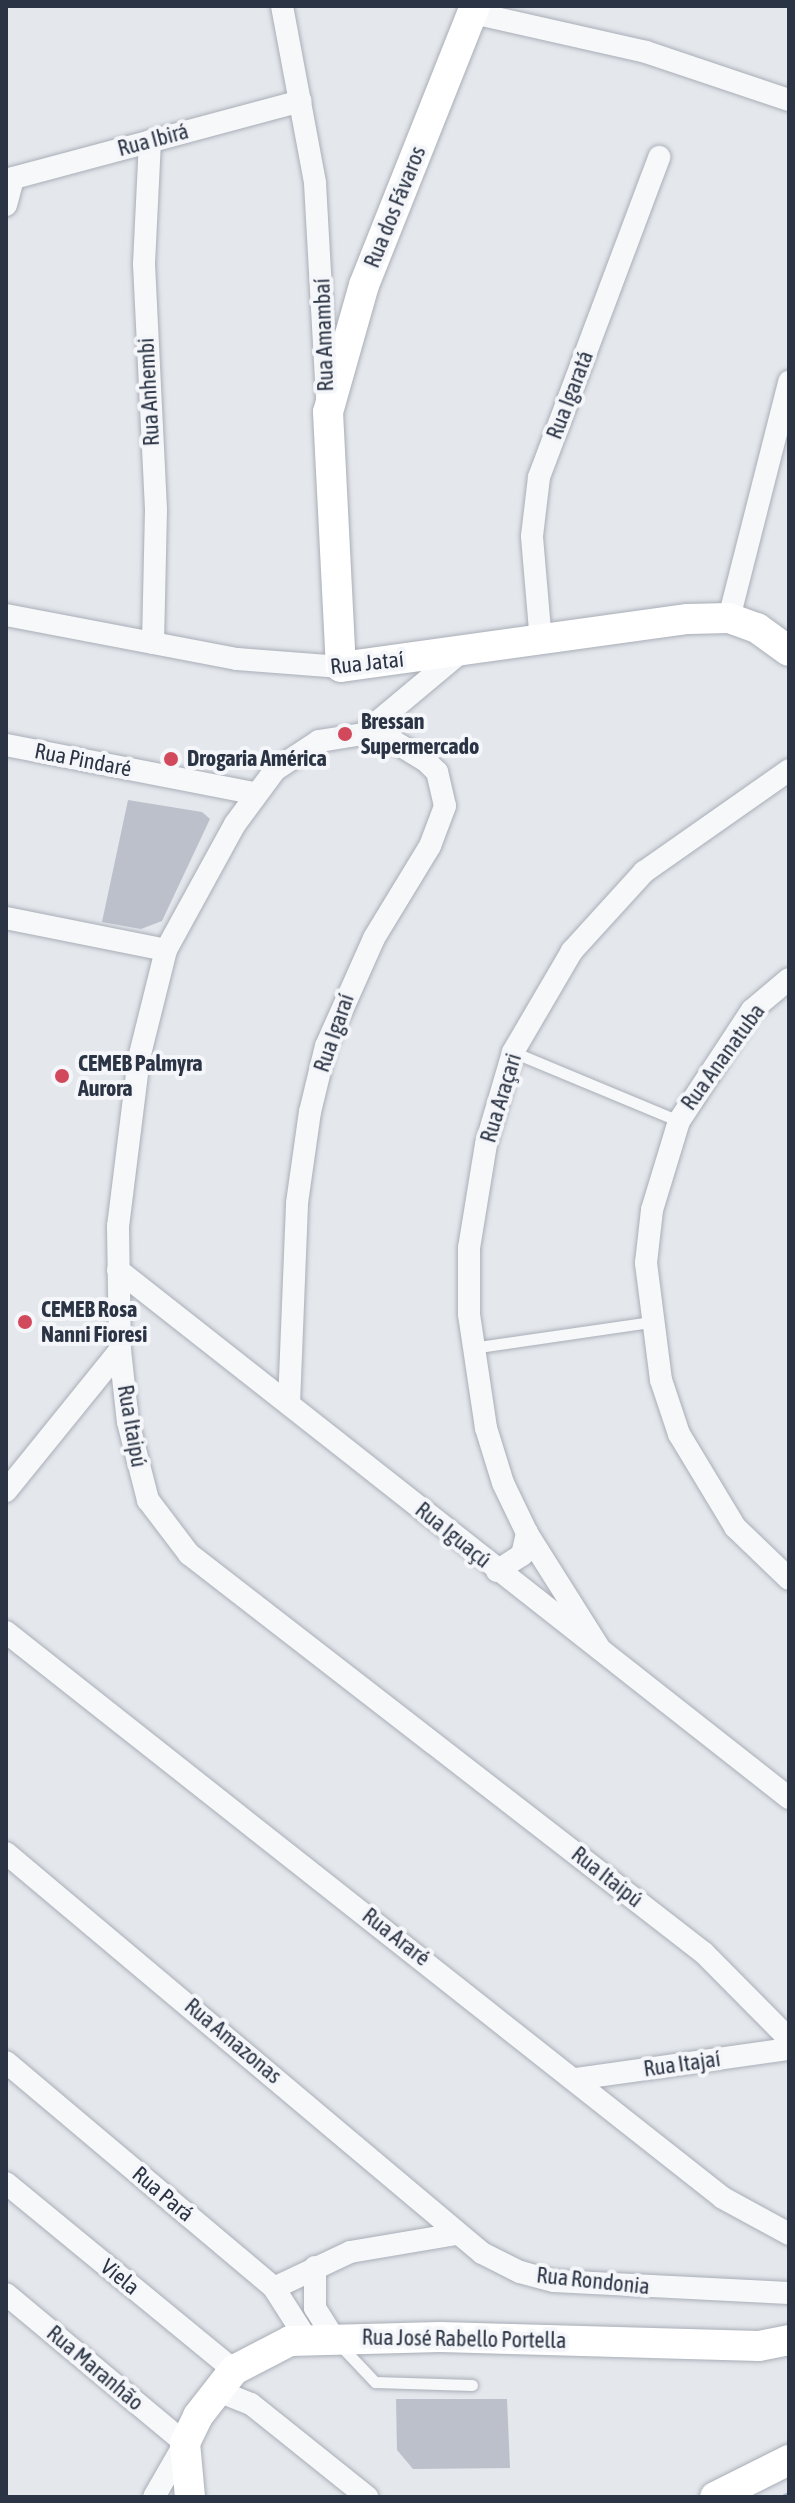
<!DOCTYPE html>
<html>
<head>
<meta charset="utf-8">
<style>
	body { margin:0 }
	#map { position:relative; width:795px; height:2503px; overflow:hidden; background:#e4e7ec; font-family:"Asap Condensed",sans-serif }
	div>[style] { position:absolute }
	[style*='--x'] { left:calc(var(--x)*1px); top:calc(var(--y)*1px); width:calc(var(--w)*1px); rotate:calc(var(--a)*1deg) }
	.stream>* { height:6px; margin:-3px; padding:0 3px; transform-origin:3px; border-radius:3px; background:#9fb4cc }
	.building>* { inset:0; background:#bbc0ca }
	.roads { filter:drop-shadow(0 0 2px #a9aeb7) drop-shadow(0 0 2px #a9aeb7) }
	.lane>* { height:11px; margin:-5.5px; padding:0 5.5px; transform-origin:5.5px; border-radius:5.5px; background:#f7f8fa }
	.street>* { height:22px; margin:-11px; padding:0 11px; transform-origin:11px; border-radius:11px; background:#f7f8fa }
	.secondary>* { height:30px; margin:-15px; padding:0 15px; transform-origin:15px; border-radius:15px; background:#fff }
	.dots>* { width:22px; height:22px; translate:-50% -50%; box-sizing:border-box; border:4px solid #f4f6f9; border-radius:50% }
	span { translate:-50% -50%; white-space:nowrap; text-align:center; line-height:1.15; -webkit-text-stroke:8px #f4f6f9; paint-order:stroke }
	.street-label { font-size:22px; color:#2b3445 }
	.poi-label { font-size:22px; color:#2b3445; font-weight:700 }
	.left { translate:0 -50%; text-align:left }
	.frame { position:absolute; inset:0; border:8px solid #2b3445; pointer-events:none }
</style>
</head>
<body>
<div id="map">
	<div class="stream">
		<i style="--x:785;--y:2497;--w:4;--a:-27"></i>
	</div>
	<div class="building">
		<i style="clip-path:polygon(128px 800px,202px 812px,210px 819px,162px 921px,141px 929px,102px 922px)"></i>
		<i style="clip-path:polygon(396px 2399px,507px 2399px,510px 2468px,413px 2469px,397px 2450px)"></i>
	</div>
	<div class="roads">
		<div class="lane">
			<i style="--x:513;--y:1052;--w:180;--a:22.6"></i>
			<i style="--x:472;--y:1348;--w:181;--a:-8.3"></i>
			<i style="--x:338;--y:2343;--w:54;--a:46.5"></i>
			<i style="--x:375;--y:2382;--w:97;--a:1.8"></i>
		</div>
		<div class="street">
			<i style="--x:282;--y:6;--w:180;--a:79.4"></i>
			<i style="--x:315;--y:183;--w:216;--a:86.8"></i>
			<i style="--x:473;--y:13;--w:177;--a:12.7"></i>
			<i style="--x:646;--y:52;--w:151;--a:18.6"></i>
			<i style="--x:150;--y:141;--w:123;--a:92.8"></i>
			<i style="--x:144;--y:264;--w:246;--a:87.2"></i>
			<i style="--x:156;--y:510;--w:133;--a:91.3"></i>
			<i style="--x:6;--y:180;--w:305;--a:-15"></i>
			<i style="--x:6;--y:205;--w:28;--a:-75"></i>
			<i style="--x:6;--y:615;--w:235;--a:10.8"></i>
			<i style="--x:237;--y:659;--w:104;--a:4.4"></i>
			<i style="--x:729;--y:618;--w:244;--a:-75.7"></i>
			<i style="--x:541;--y:642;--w:106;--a:-94.9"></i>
			<i style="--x:532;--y:536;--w:59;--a:-83.2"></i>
			<i style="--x:539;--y:477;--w:342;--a:-69.4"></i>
			<i style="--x:363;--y:734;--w:126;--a:-39.9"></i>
			<i style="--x:6;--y:745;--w:253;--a:11"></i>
			<i style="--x:6;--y:918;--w:163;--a:11.3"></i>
			<i style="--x:789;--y:979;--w:48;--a:140"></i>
			<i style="--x:752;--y:1010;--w:133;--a:123.3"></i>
			<i style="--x:679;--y:1121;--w:93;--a:106.9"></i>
			<i style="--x:652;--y:1210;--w:53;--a:96.5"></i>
			<i style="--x:646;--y:1263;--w:118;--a:82.7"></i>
			<i style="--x:661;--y:1380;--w:57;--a:71.6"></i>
			<i style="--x:679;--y:1434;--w:109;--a:58.9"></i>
			<i style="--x:735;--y:1527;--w:75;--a:43.9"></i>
			<i style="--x:118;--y:1270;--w:854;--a:38.2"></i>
			<i style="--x:289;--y:1404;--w:201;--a:-87.7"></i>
			<i style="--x:297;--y:1203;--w:92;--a:-81.9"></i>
			<i style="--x:310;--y:1112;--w:68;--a:-76.4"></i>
			<i style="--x:326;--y:1046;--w:118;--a:-66"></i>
			<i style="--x:374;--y:938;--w:108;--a:-58.7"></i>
			<i style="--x:430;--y:846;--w:43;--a:-69.4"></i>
			<i style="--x:445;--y:806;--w:35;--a:-103"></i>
			<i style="--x:437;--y:772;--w:16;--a:-135"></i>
			<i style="--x:426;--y:761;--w:44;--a:-148.8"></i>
			<i style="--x:388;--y:738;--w:25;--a:-171"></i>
			<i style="--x:363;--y:734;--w:45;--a:171"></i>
			<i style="--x:319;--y:741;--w:53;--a:146.6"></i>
			<i style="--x:275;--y:770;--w:67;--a:126.5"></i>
			<i style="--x:235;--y:824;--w:144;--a:118.7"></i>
			<i style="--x:166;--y:950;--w:111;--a:104"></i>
			<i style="--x:139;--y:1058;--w:169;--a:97.1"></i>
			<i style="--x:118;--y:1226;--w:124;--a:89.1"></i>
			<i style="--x:120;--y:1350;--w:72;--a:83.7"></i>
			<i style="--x:128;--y:1422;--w:81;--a:75.6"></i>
			<i style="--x:148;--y:1500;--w:68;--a:52.8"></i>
			<i style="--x:189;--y:1554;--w:651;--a:37.77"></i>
			<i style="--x:704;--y:1953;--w:121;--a:45.3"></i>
			<i style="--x:6;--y:1491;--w:181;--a:-51"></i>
			<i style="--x:497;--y:1571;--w:30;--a:-33"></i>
			<i style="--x:522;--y:1555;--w:23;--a:-77"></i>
			<i style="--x:6;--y:1632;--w:913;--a:38.29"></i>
			<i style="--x:723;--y:2198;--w:75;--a:28.6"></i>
			<i style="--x:600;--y:1649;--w:137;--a:-122.2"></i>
			<i style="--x:527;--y:1533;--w:55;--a:-115.6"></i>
			<i style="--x:503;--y:1483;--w:58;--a:-107.2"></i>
			<i style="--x:486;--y:1428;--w:115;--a:-98.5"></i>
			<i style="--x:469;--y:1314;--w:66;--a:-90"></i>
			<i style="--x:469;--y:1248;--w:105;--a:-80.7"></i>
			<i style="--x:486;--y:1144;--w:96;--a:-73.6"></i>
			<i style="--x:513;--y:1052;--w:117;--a:-59.7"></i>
			<i style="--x:572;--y:951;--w:107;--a:-47.7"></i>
			<i style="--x:644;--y:872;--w:177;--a:-35.1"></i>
			<i style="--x:6;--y:1853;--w:622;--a:40.04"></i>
			<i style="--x:482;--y:2253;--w:42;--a:26.6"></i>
			<i style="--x:520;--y:2272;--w:35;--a:15"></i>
			<i style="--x:554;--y:2281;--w:235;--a:2.9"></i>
			<i style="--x:6;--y:2062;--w:351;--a:40.1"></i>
			<i style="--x:274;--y:2288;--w:59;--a:57.4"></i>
			<i style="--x:575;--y:2079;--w:216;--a:-8"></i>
			<i style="--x:6;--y:2183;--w:295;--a:39.4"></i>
			<i style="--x:315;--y:2267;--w:41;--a:90"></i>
			<i style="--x:315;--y:2308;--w:34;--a:58"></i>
			<i style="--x:274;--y:2288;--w:84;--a:-25.3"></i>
			<i style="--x:350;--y:2252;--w:108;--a:-9.6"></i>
			<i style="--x:6;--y:2294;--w:233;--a:39.8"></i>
			<i style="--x:185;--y:2443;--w:62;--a:119.9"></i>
			<i style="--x:216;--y:2390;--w:38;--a:22"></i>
			<i style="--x:251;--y:2404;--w:149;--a:38.7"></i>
		</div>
		<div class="secondary">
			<i style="--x:475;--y:6;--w:300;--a:111.7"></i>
			<i style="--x:364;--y:285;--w:132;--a:105.8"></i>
			<i style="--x:328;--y:412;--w:255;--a:87.1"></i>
			<i style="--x:341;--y:667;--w:350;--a:-7.9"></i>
			<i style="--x:688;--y:619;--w:41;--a:-1.4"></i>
			<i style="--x:729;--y:618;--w:30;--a:20"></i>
			<i style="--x:757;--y:628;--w:39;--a:36"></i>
			<i style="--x:190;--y:2497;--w:54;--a:-95.3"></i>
			<i style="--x:185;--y:2443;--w:30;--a:-64"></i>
			<i style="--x:198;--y:2416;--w:58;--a:-52"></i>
			<i style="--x:234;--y:2370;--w:63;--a:-27.4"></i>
			<i style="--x:290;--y:2341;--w:150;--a:-1.5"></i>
			<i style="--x:440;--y:2337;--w:319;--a:1.6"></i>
			<i style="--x:759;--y:2346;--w:31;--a:-11"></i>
			<i style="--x:715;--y:2497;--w:83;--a:-26.6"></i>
		</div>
	</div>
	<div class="dots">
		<i style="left:345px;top:734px;background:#d1495b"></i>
		<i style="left:171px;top:759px;background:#d1495b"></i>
		<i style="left:62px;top:1076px;background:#d1495b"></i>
		<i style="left:25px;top:1322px;background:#d1495b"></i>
	</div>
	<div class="street-label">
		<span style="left:153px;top:140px;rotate:-15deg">Rua Ibirá</span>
		<span style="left:395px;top:207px;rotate:-68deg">Rua dos Fávaros</span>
		<span style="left:324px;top:335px;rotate:-92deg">Rua Amambaí</span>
		<span style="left:149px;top:392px;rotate:-93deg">Rua Anhembi</span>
		<span style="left:570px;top:395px;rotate:-69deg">Rua Igaratá</span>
		<span style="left:367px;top:663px;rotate:-6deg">Rua Jataí</span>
		<span style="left:83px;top:760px;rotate:11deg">Rua Pindaré</span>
		<span style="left:334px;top:1033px;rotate:-71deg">Rua Igaraí</span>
		<span style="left:723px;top:1057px;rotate:-54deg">Rua Ananatuba</span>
		<span style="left:501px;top:1098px;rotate:-73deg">Rua Araçari</span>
		<span style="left:132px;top:1426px;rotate:80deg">Rua Itaipú</span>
		<span style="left:453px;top:1535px;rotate:39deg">Rua Iguaçú</span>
		<span style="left:607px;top:1877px;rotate:38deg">Rua Itaipú</span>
		<span style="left:396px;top:1937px;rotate:38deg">Rua Araré</span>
		<span style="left:233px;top:2041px;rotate:40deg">Rua Amazonas</span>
		<span style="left:682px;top:2064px;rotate:-8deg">Rua Itajaí</span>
		<span style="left:163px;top:2194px;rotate:40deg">Rua Pará</span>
		<span style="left:120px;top:2277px;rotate:39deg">Viela</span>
		<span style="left:593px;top:2281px;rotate:6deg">Rua Rondonia</span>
		<span style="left:464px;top:2339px;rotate:1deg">Rua José Rabello Portella</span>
		<span style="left:95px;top:2368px;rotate:40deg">Rua Maranhão</span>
	</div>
	<div class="poi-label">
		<span class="left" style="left:361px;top:734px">Bressan<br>Supermercado</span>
		<span class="left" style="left:187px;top:759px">Drogaria América</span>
		<span class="left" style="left:78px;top:1076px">CEMEB Palmyra<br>Aurora</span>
		<span class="left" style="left:41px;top:1322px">CEMEB Rosa<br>Nanni Fioresi</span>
	</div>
	<div class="frame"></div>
</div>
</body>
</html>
